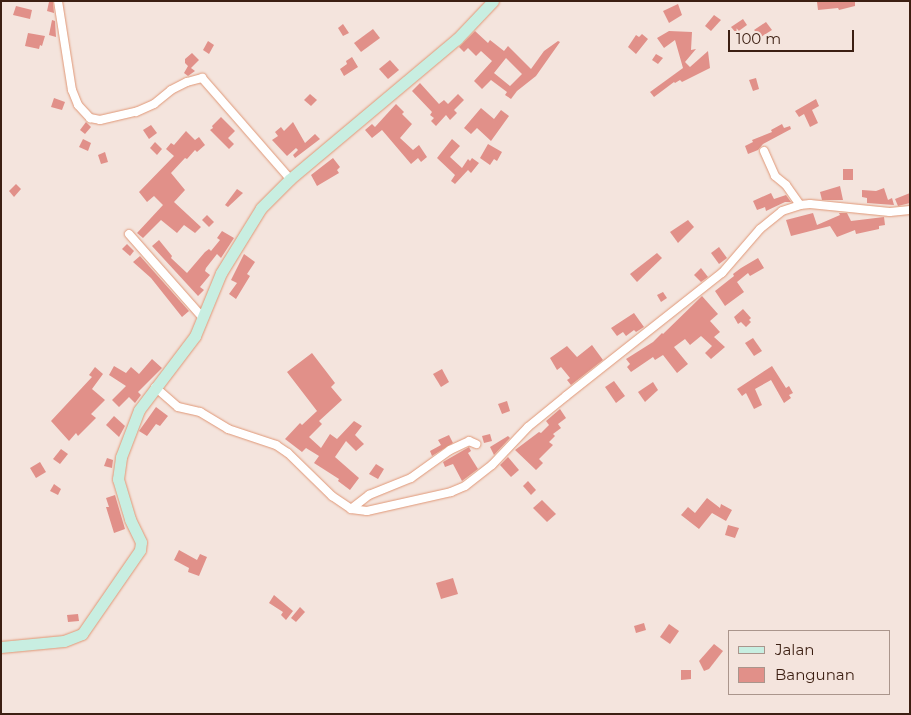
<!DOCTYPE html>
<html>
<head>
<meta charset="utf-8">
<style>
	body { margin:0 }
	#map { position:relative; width:911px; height:715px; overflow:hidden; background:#f4e4dd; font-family:Montserrat,sans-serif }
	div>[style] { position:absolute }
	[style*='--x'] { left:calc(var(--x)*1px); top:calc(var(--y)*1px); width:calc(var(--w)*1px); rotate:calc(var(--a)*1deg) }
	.building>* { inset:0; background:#e19089 }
	.roads { filter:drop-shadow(0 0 1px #e09776) drop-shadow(0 0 1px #e09776) }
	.street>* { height:8px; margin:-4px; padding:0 4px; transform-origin:4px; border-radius:4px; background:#fff }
	.secondary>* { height:11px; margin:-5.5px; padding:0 5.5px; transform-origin:5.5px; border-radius:5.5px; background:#c8eee1 }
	span { translate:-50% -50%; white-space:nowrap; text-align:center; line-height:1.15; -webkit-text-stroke:4px #f4e4dd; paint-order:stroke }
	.frame { position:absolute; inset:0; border:2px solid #3c1f12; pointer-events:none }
	.legend { position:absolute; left:728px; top:630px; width:162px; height:65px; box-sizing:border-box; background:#f4e4dd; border:1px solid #aa958c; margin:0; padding:6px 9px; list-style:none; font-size:15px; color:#3c1f12 }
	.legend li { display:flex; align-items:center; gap:10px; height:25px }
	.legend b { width:25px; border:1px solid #aa958c }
	.scale { position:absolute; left:728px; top:30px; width:126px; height:22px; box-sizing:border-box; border:2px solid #3c1f12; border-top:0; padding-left:6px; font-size:15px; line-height:18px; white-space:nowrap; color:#3c1f12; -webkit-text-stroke:4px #f4e4dd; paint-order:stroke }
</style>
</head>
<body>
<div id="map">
	<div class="building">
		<i style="clip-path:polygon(837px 1px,855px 1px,855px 6px,839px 10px,838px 8px,818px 10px,817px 2px)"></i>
		<i style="clip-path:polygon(49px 2px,53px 2px,54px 13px,47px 11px)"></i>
		<i style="clip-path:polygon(678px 4px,682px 15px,669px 23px,663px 11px)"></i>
		<i style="clip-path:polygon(16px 6px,32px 10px,30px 19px,13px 15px)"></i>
		<i style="clip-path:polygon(714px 15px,721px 20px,711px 31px,705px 26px)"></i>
		<i style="clip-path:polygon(743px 19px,747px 25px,736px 33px,731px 27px)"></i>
		<i style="clip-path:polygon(52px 20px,55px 21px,56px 37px,49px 35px)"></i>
		<i style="clip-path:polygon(766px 22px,772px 30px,761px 37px,754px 30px)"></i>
		<i style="clip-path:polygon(343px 24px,349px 33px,343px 36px,338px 28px)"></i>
		<i style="clip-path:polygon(373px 29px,380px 38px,361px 52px,354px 43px)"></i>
		<i style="clip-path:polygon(evenodd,475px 31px,488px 43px,490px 40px,504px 51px,508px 46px,531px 69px,544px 51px,558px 41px,560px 42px,536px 76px,517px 91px,511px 99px,505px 95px,507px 92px,491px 80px,482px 89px,474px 81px,492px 61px,481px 51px,476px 56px,468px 48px,464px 52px,459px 47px,475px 31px,506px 58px,522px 74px,510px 86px,494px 73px,506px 58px)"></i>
		<i style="clip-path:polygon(669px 31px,692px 32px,691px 50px,696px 49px,685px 62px,690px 67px,708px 51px,710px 68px,682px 82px,680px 80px,675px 83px,674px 82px,654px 97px,650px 92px,683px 68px,675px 40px,664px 48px,657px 38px)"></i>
		<i style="clip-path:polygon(28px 33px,45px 36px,42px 46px,40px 45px,39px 49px,25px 46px)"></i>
		<i style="clip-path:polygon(642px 34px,648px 39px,636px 54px,628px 47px,636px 35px,639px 37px)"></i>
		<i style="clip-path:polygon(208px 41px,214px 45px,209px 54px,203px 50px)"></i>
		<i style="clip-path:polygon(192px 53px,199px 60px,191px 68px,195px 71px,188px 76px,184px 73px,188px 66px,185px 63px,185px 59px)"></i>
		<i style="clip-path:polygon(656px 54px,663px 58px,658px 64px,652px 60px)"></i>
		<i style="clip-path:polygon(352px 57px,358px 67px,344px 76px,340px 69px,347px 64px,346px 61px)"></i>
		<i style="clip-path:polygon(390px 60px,399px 70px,388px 79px,379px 69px)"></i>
		<i style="clip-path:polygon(756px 78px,759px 89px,753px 91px,749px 80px)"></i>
		<i style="clip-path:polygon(420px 83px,439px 104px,444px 100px,448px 104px,458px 94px,464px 100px,454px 110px,457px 113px,450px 120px,446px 115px,436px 126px,431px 121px,434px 118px,430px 115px,432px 112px,412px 91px)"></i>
		<i style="clip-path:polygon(310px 94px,317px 100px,311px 106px,304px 100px)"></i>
		<i style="clip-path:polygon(54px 98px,65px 102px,62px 110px,51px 107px)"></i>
		<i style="clip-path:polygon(816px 99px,819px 106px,812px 110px,818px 123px,810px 127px,804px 114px,799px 117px,795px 111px)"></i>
		<i style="clip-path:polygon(396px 104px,404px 112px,402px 114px,412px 124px,400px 138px,413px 150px,419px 145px,427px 157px,421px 162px,418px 158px,411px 164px,382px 130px,372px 138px,365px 130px,372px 124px,375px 127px)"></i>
		<i style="clip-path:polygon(481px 108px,494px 119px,501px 110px,509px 116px,491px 141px,477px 128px,471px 134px,464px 128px)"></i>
		<i style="clip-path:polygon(221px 117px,235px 131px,228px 138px,234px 144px,229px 149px,210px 130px,213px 128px,212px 126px)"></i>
		<i style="clip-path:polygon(86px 122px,91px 127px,85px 134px,80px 130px)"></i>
		<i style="clip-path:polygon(293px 122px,305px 143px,315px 134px,320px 139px,295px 158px,293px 155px,298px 150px,296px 148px,287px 156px,272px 140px,278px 136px,275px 132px,281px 127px,284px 131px)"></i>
		<i style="clip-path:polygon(782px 124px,784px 128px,790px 126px,791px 129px,763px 144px,758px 150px,748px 154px,745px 146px,753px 142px,752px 140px,772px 132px,771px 130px)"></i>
		<i style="clip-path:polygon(151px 125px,157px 133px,149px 139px,143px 130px)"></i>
		<i style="clip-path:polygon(186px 131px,195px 140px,199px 137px,205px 145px,197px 152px,195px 150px,187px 159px,185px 158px,171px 173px,185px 190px,174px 202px,201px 227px,195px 233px,184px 225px,177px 233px,161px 220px,143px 238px,137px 233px,163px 205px,154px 196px,147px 202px,139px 192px,174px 156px,166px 149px,171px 143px,174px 145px)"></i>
		<i style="clip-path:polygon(83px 139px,91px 143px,88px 151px,79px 147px)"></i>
		<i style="clip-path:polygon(452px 139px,460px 146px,450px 157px,462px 168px,468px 159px,470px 161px,472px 158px,479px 163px,471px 173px,468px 170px,455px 184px,451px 181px,455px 175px,437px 158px)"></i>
		<i style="clip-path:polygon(155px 142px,162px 149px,157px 155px,150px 148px)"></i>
		<i style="clip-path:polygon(488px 144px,502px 152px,497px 161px,494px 159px,490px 165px,480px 158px)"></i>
		<i style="clip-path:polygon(105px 152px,108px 162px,101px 164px,98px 155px)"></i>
		<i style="clip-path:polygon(333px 158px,340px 167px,337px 170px,339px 173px,317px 186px,311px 175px)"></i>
		<i style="clip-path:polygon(843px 169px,853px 169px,853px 180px,843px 180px)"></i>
		<i style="clip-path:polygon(16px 184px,21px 189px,14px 197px,9px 191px)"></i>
		<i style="clip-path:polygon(840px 186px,843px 200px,822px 200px,820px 192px)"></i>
		<i style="clip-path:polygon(884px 188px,888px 200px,892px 198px,894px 205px,867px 203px,867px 198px,862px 197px,862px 190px,876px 191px)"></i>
		<i style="clip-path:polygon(237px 189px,243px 193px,228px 207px,225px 205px)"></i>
		<i style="clip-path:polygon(771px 193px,774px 199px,786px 195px,791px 202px,785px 202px,766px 211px,765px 207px,757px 210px,753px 201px)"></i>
		<i style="clip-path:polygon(910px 193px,910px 203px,898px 206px,895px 199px)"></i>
		<i style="clip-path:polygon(813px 213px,817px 225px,840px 215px,839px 213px,847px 213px,851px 221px,884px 217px,885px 225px,879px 226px,879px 229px,856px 234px,855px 230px,837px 237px,830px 226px,791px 236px,786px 220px)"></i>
		<i style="clip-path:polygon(207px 215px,214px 222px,209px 227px,202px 220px)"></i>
		<i style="clip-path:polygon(688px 220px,694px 227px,678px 243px,670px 232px)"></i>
		<i style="clip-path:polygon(222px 231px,234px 238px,221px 258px,217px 254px,206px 268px,205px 271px,210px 275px,200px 287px,204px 290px,198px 296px,152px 246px,159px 240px,172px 256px,171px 258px,187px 273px,205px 252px,209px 249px,211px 251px,220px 240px,217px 238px)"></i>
		<i style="clip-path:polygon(127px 244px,134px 251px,130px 256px,122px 249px)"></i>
		<i style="clip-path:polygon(719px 247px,727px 258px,719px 264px,711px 253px)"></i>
		<i style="clip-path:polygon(657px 253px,662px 258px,637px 282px,630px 274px)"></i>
		<i style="clip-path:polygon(244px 254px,255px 262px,247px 274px,250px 276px,236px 299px,229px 294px,237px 283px,231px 280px)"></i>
		<i style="clip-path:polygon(140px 256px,189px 311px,182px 317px,151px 278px,133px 262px)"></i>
		<i style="clip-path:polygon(758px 258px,764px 268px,750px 276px,748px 273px,737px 282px,744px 292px,725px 306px,715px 291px,734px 276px,733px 274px,741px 268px)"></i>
		<i style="clip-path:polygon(701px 268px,708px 277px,701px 282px,694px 275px)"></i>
		<i style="clip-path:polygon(663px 292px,667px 298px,661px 302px,657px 295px)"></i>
		<i style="clip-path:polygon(702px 296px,718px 314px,710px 321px,720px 332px,714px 337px,725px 347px,711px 359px,705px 353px,712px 346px,701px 336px,690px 345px,685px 339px,674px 347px,688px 364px,677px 373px,663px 355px,655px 360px,653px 357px,631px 372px,627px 367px,630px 364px,626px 359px,653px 342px,662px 333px,663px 334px)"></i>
		<i style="clip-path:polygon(743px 309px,751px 318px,749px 320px,751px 322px,746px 327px,741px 322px,738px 324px,734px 317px)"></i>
		<i style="clip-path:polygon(634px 313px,644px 327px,636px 332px,634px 330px,626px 336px,623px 332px,617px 336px,611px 328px)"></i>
		<i style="clip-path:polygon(753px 338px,762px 351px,754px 356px,745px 343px)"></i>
		<i style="clip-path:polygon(592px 345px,603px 360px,571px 385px,567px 380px,570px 378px,561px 367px,557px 370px,550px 358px,567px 346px,577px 357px)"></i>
		<i style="clip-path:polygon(312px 353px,335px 383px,331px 387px,342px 400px,319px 421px,322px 424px,309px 437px,321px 448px,330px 434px,337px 439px,354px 421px,362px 426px,355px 435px,364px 444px,356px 451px,346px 441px,335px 457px,359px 478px,350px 490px,338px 481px,339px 479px,314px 463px,319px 456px,306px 448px,302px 452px,285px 439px,300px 423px,302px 425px,317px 411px,287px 372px)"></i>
		<i style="clip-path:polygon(152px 359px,162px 368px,138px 392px,141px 395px,135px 403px,129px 397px,119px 407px,112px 400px,126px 386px,109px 375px,114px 366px,126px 373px,131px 367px,139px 374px)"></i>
		<i style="clip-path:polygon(772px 366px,786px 388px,789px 386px,793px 393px,789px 395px,791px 398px,784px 403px,771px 380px,755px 389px,762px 405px,754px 409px,746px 393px,742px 396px,737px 389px)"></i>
		<i style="clip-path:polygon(95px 367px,103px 374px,92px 389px,105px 400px,91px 414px,96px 418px,78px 436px,76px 433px,69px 441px,51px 421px,92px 377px,89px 375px)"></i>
		<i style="clip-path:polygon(442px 369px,449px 382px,441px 387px,433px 374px)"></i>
		<i style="clip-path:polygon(614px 381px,625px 396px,616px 403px,605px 387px)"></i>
		<i style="clip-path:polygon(653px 382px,658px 390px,645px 402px,638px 392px)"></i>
		<i style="clip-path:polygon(507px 401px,510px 411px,502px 414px,498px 404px)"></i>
		<i style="clip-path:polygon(156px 407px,168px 416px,160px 426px,156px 424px,147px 436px,139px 431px)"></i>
		<i style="clip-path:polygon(560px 409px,566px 418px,558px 424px,561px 428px,553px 434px,555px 436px,549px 442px,553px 445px,539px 459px,543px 463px,536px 470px,515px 450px,539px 432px,541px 433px,549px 425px,546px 421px)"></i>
		<i style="clip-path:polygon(114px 416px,125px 426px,119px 437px,106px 425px)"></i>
		<i style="clip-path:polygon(490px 434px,492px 441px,484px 443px,482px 436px)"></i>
		<i style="clip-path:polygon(449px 435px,453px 443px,432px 456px,430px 451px,441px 445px,438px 440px)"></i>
		<i style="clip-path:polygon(508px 436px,510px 438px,494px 455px,490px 447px)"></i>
		<i style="clip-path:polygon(469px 447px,471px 451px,468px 453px,478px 469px,462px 481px,453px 464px,445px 467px,443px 462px)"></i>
		<i style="clip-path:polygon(61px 449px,68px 454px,60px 464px,53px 459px)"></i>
		<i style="clip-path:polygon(508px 457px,519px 470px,511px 477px,500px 465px)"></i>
		<i style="clip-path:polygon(107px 458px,113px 460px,112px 468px,104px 466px)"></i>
		<i style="clip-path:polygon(40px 462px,46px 472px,36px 478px,30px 468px)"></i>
		<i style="clip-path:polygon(376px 464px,384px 469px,378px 479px,369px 474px)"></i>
		<i style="clip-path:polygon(528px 481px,536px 490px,531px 495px,523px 486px)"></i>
		<i style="clip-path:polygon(54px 484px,61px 489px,58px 495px,50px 491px)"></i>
		<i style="clip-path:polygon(115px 495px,125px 529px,114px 533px,106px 507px,109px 507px,106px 498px)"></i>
		<i style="clip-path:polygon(707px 498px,720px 508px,721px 504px,732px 510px,726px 521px,712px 513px,699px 529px,681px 515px,688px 507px,695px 513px)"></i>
		<i style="clip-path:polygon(542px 500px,556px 514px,547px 522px,533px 508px)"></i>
		<i style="clip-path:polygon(728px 525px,739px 528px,735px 538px,725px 535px)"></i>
		<i style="clip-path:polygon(179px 550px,197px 560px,200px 554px,207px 557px,199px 576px,188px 572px,189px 568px,174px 560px)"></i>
		<i style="clip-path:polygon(453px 578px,458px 594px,441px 599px,436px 583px)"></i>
		<i style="clip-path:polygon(274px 595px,293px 611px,286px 620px,281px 615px,283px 612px,269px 603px)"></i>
		<i style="clip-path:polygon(300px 607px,305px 612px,296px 622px,291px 618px)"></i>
		<i style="clip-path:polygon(78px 614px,79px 621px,68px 622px,67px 615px)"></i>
		<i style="clip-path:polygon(644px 623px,646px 630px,636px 633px,634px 626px)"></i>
		<i style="clip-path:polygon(669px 624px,679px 631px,670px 644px,660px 637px)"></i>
		<i style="clip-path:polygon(714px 644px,723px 651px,709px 669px,704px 671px,699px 661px)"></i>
		<i style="clip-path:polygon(681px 670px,691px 670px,691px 679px,681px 680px)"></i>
	</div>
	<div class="roads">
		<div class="street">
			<i style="--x:58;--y:1;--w:90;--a:81.1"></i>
			<i style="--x:72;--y:90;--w:16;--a:68"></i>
			<i style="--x:78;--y:105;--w:18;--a:47"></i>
			<i style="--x:90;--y:118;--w:10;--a:11"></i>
			<i style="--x:100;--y:120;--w:37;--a:-13"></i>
			<i style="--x:136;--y:112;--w:20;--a:-24"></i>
			<i style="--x:154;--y:104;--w:22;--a:-39"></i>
			<i style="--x:171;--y:90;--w:18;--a:-27"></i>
			<i style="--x:187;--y:82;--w:16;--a:-15"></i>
			<i style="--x:202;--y:78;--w:134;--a:48.9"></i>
			<i style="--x:764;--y:151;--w:27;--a:66"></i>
			<i style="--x:775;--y:176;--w:14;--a:39"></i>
			<i style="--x:786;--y:185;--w:24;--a:55"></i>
			<i style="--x:129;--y:234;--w:112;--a:48.6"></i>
			<i style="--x:155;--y:387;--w:30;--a:41"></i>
			<i style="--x:178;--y:407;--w:23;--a:13"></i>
			<i style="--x:200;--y:412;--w:33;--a:31"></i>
			<i style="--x:228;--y:429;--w:51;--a:18.4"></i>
			<i style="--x:276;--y:445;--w:14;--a:34"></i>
			<i style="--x:288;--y:453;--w:62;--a:44.3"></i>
			<i style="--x:332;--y:496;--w:23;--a:34"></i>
			<i style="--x:351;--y:509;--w:16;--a:7"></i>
			<i style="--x:367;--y:511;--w:86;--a:-12.7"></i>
			<i style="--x:451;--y:492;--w:15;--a:-23"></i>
			<i style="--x:465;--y:486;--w:34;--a:-38"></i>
			<i style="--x:492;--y:465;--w:52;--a:-46.5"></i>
			<i style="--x:528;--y:427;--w:49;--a:-39.2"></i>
			<i style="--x:566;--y:396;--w:199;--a:-38.3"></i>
			<i style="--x:722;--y:273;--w:58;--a:-49.2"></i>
			<i style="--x:760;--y:229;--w:28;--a:-39"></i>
			<i style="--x:782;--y:211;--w:19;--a:-18"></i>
			<i style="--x:800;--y:205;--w:10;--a:-6"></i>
			<i style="--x:810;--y:204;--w:80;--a:5.7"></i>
			<i style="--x:890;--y:212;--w:20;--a:-6"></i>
			<i style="--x:351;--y:509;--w:23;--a:-38"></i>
			<i style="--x:369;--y:495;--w:45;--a:-22"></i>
			<i style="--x:411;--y:478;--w:48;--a:-35.7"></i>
			<i style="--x:450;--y:450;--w:21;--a:-25"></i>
			<i style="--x:469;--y:441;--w:8;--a:23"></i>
		</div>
		<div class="secondary">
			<i style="--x:1;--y:647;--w:63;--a:-5.4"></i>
			<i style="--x:64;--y:641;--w:19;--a:-21"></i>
			<i style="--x:82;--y:634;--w:102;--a:-55.4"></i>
			<i style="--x:140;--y:550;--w:8;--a:-83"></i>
			<i style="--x:141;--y:542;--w:25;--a:-116"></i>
			<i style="--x:130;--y:519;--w:42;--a:-106.7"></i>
			<i style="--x:118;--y:479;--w:22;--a:-82"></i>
			<i style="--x:121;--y:457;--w:50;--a:-69"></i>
			<i style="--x:139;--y:410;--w:93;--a:-52.9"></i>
			<i style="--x:195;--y:336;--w:68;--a:-67.6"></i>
			<i style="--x:221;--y:273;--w:76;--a:-58.4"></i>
			<i style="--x:261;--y:208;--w:41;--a:-45"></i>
			<i style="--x:290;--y:179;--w:218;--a:-40"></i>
			<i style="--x:457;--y:39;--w:52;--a:-46.5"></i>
		</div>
	</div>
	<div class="frame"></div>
	<ul class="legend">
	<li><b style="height:6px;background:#c8eee1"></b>Jalan</li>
	<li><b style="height:14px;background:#e19089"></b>Bangunan</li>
	</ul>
	<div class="scale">100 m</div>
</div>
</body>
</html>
